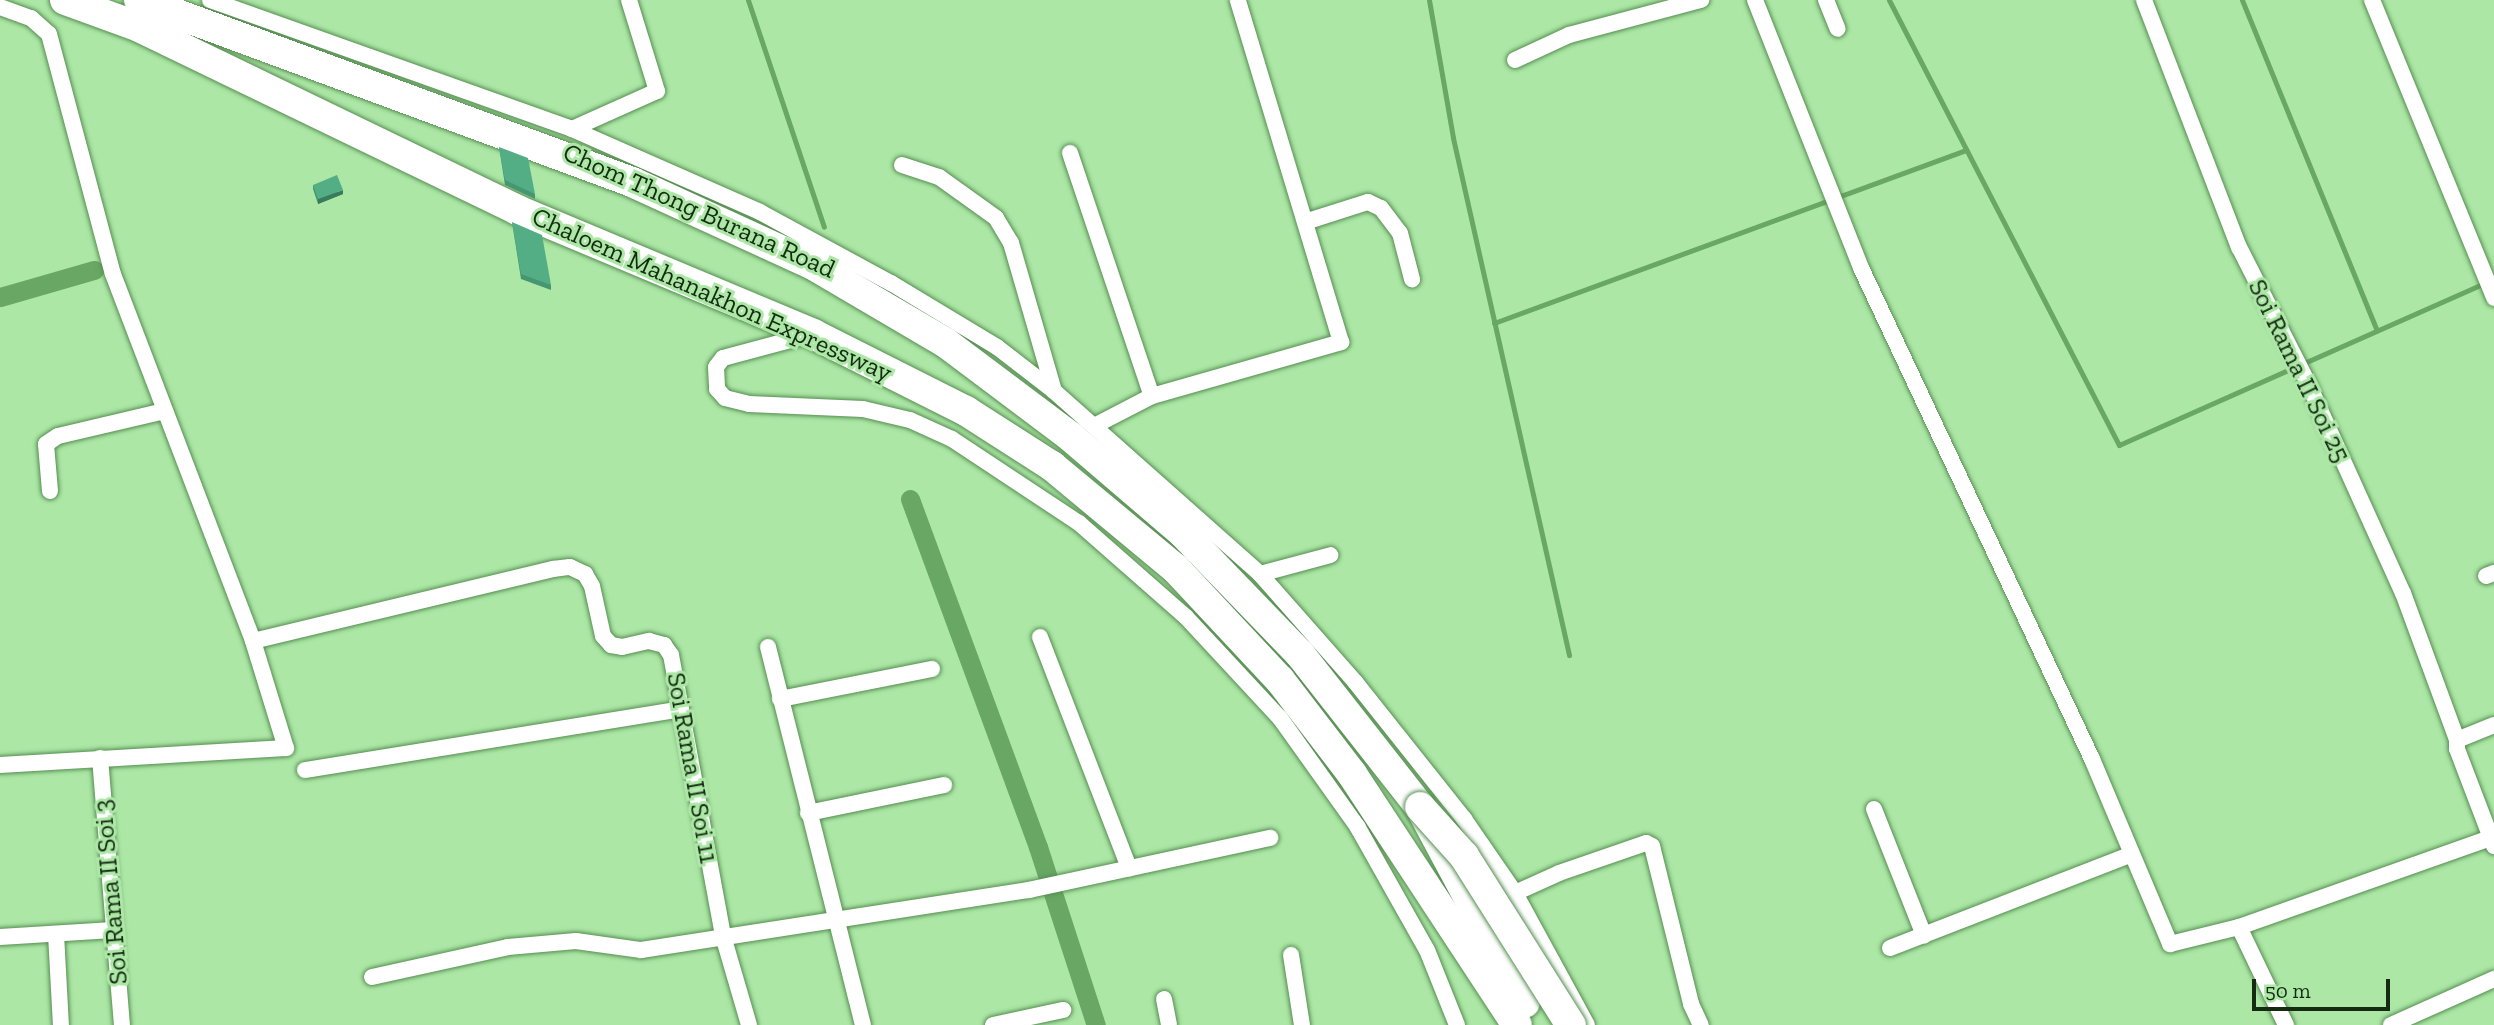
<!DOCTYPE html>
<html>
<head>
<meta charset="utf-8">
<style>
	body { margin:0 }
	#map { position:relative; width:2494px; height:1025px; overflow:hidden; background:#ace7a6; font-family:"Zilla Slab",serif }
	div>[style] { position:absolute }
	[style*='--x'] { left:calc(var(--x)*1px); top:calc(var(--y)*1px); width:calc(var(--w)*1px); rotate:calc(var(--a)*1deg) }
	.stream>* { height:5px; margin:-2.5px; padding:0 2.5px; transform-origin:2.5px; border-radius:2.5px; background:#69a764 }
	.canal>* { height:19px; margin:-9.5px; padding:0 9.5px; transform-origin:9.5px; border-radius:9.5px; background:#69a764 }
	.roads { filter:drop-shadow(0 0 2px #568e51) drop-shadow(0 0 2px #568e51) }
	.street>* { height:16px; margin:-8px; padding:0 8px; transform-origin:8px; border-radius:8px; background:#fff }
	.highway>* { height:30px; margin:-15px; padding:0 15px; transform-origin:15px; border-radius:15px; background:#fff }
	.bridges { filter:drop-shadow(0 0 2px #568e51) drop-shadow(0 0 2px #568e51) }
	.highway-bridge>* { height:30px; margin:-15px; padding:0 15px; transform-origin:15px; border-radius:15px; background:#fff }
	.wall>* { inset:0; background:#479672 }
	.shaded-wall>* { inset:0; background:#3a7a5d }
	.building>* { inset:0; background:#53ae85 }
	span { translate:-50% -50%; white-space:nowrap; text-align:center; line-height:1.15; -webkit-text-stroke:6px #ace7a6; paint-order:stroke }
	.street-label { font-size:26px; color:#142b12 }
	.scale { position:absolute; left:2252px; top:979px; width:138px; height:32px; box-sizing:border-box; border:4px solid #142b12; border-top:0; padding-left:9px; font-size:21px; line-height:24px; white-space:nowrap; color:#142b12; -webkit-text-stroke:5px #ace7a6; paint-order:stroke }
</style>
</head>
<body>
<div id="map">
	<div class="stream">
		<i style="--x:748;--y:0;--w:239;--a:71.5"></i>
		<i style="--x:1429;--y:0;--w:140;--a:80.1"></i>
		<i style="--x:1453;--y:138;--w:530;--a:77.35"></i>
		<i style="--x:1889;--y:0;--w:501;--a:62.67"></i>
		<i style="--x:2119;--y:445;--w:400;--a:-23.9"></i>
		<i style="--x:2242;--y:0;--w:357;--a:67.8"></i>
		<i style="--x:1494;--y:323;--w:503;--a:-20.13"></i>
	</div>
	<div class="canal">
		<i style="--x:0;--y:297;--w:98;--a:-16"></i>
		<i style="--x:910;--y:499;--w:371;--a:69.8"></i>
		<i style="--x:1038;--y:847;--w:187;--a:72"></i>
	</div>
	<div class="roads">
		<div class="street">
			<i style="--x:210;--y:0;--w:384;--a:19.6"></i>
			<i style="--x:572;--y:129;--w:206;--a:23.8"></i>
			<i style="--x:760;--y:212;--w:149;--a:28.5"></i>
			<i style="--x:891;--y:283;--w:124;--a:31.1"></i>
			<i style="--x:997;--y:347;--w:72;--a:37.7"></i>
			<i style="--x:1054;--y:391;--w:276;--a:41.6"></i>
			<i style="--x:1260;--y:574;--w:145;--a:48.6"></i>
			<i style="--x:1356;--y:683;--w:174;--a:51.5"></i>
			<i style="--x:1464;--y:819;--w:90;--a:55.4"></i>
			<i style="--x:1515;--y:893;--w:150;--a:61.4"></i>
			<i style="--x:1755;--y:0;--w:290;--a:68.4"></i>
			<i style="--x:1862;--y:270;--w:540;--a:64.81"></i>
			<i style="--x:2092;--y:759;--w:201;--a:67.1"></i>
			<i style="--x:2170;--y:944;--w:71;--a:-13.8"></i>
			<i style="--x:2239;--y:927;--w:267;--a:-19.5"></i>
			<i style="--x:1826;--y:0;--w:31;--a:68"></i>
			<i style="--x:2144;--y:0;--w:265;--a:69"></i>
			<i style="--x:2239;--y:247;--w:153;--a:63.1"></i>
			<i style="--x:2308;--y:383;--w:230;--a:65.7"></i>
			<i style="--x:2403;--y:593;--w:157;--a:69.8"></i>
			<i style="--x:2372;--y:0;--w:322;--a:67.7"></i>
			<i style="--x:0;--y:7;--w:33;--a:20"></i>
			<i style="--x:31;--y:18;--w:24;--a:42"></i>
			<i style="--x:49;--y:34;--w:248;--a:75.1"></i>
			<i style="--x:113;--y:274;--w:393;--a:69.1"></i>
			<i style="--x:253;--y:641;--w:112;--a:72.9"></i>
			<i style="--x:286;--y:748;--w:287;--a:176.6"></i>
			<i style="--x:1515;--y:60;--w:60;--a:-24.8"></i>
			<i style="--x:1569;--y:35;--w:137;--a:-14.9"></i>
			<i style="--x:572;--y:129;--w:93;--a:-24.1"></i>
			<i style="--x:657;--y:91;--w:95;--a:-107.1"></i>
			<i style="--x:1070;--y:153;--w:256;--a:71.4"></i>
			<i style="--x:902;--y:165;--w:39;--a:18"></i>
			<i style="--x:939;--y:177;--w:70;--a:35.7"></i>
			<i style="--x:996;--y:218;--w:29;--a:59"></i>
			<i style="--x:1011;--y:243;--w:154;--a:73.8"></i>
			<i style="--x:1308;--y:221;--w:63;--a:-17.6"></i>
			<i style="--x:1368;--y:202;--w:14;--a:25"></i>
			<i style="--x:1381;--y:208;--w:31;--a:53"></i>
			<i style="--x:1400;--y:233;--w:48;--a:75.4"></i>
			<i style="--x:809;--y:335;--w:89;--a:165"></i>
			<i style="--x:723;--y:358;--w:11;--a:128"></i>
			<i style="--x:716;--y:367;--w:22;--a:87"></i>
			<i style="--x:717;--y:389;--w:12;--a:48"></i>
			<i style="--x:725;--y:398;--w:25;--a:14"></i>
			<i style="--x:749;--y:404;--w:114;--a:2.5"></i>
			<i style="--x:863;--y:409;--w:48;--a:13.2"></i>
			<i style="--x:910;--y:420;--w:46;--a:24.3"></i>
			<i style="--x:952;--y:439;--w:152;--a:33.5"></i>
			<i style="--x:1079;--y:523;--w:142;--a:41.3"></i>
			<i style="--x:1186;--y:617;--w:138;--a:47.1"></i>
			<i style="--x:1280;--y:718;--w:133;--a:54.5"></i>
			<i style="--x:1357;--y:826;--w:142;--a:60.6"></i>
			<i style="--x:1427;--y:950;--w:81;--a:68.2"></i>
			<i style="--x:1094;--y:426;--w:65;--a:-27.3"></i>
			<i style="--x:1152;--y:396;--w:197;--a:-15.9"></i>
			<i style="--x:1341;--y:342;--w:357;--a:-106.8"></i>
			<i style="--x:50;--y:491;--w:47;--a:-94.9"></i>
			<i style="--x:46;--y:444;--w:14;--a:-34"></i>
			<i style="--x:58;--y:436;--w:110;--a:-13.2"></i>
			<i style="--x:1260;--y:574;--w:73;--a:-15"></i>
			<i style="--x:2486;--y:576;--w:9;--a:-21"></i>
			<i style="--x:1040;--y:637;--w:248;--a:68.9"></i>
			<i style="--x:253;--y:641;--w:309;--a:-13.5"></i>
			<i style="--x:553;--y:569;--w:17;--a:-7"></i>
			<i style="--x:570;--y:567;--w:17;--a:25"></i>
			<i style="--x:585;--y:574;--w:14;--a:60"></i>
			<i style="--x:592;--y:586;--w:51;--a:77.6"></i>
			<i style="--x:603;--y:636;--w:12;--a:48"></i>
			<i style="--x:611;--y:645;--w:11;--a:10"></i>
			<i style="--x:622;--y:647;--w:28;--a:-13"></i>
			<i style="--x:649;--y:641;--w:16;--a:15"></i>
			<i style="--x:664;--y:645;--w:12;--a:55"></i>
			<i style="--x:671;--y:655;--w:286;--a:79.5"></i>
			<i style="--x:723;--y:936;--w:93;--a:73.7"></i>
			<i style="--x:768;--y:647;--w:390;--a:75.9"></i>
			<i style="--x:780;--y:699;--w:155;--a:-11.2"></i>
			<i style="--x:2494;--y:725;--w:40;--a:158"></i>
			<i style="--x:2457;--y:740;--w:9;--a:90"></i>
			<i style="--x:2457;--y:749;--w:104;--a:69.1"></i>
			<i style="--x:100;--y:758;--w:268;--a:85.3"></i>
			<i style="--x:305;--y:770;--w:381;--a:-9.2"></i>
			<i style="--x:1874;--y:809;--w:136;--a:68.4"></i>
			<i style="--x:808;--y:813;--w:139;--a:-11.6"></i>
			<i style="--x:1515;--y:893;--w:48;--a:-24.4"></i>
			<i style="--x:1559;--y:873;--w:92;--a:-19"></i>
			<i style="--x:1646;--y:843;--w:7;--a:27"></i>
			<i style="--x:1652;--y:846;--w:163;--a:76.1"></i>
			<i style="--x:1691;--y:1004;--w:23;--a:65"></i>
			<i style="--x:2239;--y:927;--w:109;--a:64.4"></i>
			<i style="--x:56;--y:934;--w:91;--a:86.9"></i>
			<i style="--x:0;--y:937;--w:113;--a:-3.5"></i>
			<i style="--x:1890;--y:948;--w:257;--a:-21.2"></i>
			<i style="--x:1291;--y:955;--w:71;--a:81.1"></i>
			<i style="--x:372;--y:977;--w:139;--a:-12.4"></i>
			<i style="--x:508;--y:947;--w:68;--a:-5"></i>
			<i style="--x:576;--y:941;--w:66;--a:7.9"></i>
			<i style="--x:641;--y:950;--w:393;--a:-8.8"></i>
			<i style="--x:1029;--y:890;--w:247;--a:-12.2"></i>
			<i style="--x:1164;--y:999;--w:26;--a:79"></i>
			<i style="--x:993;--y:1025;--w:72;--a:-12.1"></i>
			<i style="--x:2391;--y:1025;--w:113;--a:-24.1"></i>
		</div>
		<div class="highway">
			<i style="--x:65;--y:0;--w:79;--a:20"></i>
			<i style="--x:139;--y:27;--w:420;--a:25.8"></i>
			<i style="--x:517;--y:210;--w:321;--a:22.7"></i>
			<i style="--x:813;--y:334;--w:171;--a:26.7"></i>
			<i style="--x:966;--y:411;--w:102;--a:32.6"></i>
			<i style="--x:1052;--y:466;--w:161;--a:39.7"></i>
			<i style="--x:1176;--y:569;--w:152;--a:46.9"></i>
			<i style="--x:1280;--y:680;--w:118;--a:52.5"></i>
			<i style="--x:1352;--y:774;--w:300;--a:56.7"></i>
			<i style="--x:139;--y:0;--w:526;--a:20.26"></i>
			<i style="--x:632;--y:182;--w:199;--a:24.6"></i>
			<i style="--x:813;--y:265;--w:154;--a:30.4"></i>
			<i style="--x:946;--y:343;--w:156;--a:36.9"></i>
			<i style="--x:1071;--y:437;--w:148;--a:40.6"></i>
			<i style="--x:1183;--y:533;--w:168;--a:46"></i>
			<i style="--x:1300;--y:654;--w:194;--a:51.9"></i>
			<i style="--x:1420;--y:807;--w:222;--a:61.8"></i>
		</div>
	</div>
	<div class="bridges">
		<div class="highway-bridge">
			<i style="--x:1420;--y:807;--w:66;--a:48.1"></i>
			<i style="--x:1464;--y:856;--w:200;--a:57.7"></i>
		</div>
	</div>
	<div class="wall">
		<i style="clip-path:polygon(499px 147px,535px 194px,535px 199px,505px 185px)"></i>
		<i style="clip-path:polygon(313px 185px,343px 194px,318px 204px,313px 189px)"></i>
		<i style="clip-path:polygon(512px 222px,551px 285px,551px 290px,521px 279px)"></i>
	</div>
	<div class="shaded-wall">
		<i style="clip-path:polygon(343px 190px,343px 194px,318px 204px,318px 199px)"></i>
	</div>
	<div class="building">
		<i style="clip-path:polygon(499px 147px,528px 158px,535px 194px,505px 180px)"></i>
		<i style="clip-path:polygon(337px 175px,343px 190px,318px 199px,313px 185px)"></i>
		<i style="clip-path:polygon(512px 222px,542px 235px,551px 285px,521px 274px)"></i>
	</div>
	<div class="street-label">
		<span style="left:699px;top:211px;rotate:24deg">Chom Thong Burana Road</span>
		<span style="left:712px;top:295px;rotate:24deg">Chaloem Mahanakhon Expressway</span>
		<span style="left:2299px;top:371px;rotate:64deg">Soi Rama II Soi 25</span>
		<span style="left:692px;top:768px;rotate:80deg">Soi Rama II Soi 11</span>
		<span style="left:111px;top:892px;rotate:-95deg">Soi Rama II Soi 3</span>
	</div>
	<div class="scale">50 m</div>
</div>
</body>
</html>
